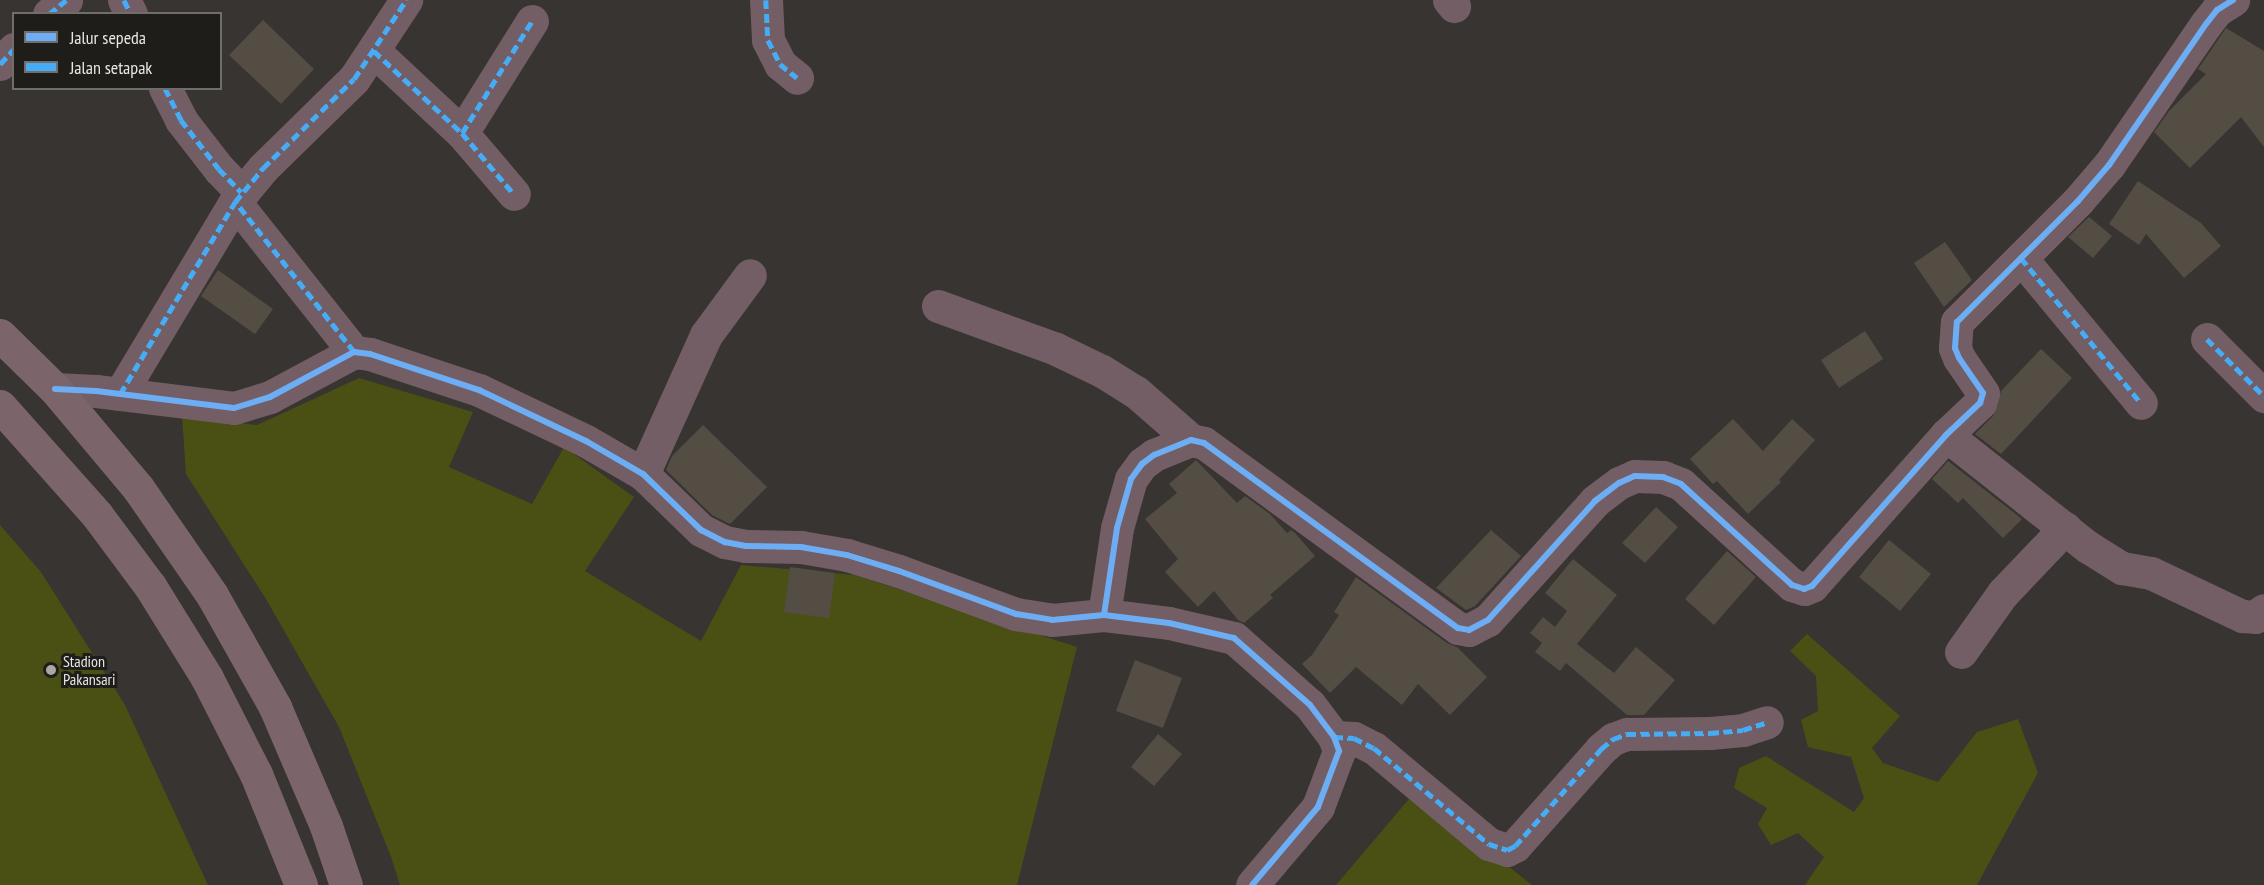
<!DOCTYPE html>
<html>
<head>
<meta charset="utf-8">
<style>
	body { margin:0 }
	#map { position:relative; width:2264px; height:885px; overflow:hidden; background:#373431; font-family:"PT Sans Narrow",sans-serif }
	div>[style] { position:absolute }
	[style*='--x'] { left:calc(var(--x)*1px); top:calc(var(--y)*1px); width:calc(var(--w)*1px); rotate:calc(var(--a)*1deg) }
	.green>* { inset:0; background:#4a4f14 }
	.building>* { inset:0; background:#544d44 }
	.minor>* { height:33px; margin:-16.5px; padding:0 16.5px; transform-origin:16.5px; border-radius:16.5px; background:#725e64 }
	.major>* { height:33px; margin:-16.5px; padding:0 16.5px; transform-origin:16.5px; border-radius:16.5px; background:#7b656b }
	.quiet>* { height:4.5px; margin-top:-2.25px; transform-origin:0; background:repeating-linear-gradient(90deg,#46acf6 0 9px,transparent 0 13.5px) }
	.cycleway>* { height:6px; margin:-3px; padding:0 3px; transform-origin:3px; border-radius:3px; background:#6dadf4 }
	.dots>* { width:16px; height:16px; translate:-50% -50%; box-sizing:border-box; border:3px solid #1f1d1a; border-radius:50% }
	span { translate:-50% -50%; white-space:nowrap; text-align:center; line-height:1.15; -webkit-text-stroke:6px #1f1d1a; paint-order:stroke }
	.poi-label { font-size:16px; color:#e9e6e2 }
	.left { translate:0 -50%; text-align:left }
	.legend { position:absolute; left:12px; top:12px; width:210px; height:78px; box-sizing:border-box; background:#1f1d1a; border:2px solid #706d6a; margin:0; padding:8px 10px; list-style:none; font-size:18px; color:#e9e6e2 }
	.legend li { display:flex; align-items:center; gap:12px; height:30px }
	.legend b { width:30px; border:2px solid #706d6a }
</style>
</head>
<body>
<div id="map">
	<div class="green">
		<i style="clip-path:polygon(359px 378px,473px 412px,449px 467px,532px 504px,564px 447px,634px 497px,585px 571px,701px 641px,741px 565px,855px 575px,1077px 647px,1017px 885px,400px 885px,391px 857px,339px 727px,266px 599px,186px 474px,182px 416px,257px 425px)"></i>
		<i style="clip-path:polygon(0 525px,41px 572px,125px 705px,208px 885px,0 885px)"></i>
		<i style="clip-path:polygon(1807px 634px,1900px 716px,1872px 748px,1883px 763px,1938px 782px,1977px 732px,2018px 719px,2038px 773px,1977px 885px,1805px 885px,1824px 857px,1798px 833px,1771px 845px,1758px 824px,1767px 808px,1734px 788px,1739px 768px,1766px 756px,1854px 812px,1864px 798px,1851px 757px,1808px 747px,1801px 720px,1818px 711px,1816px 676px,1790px 651px)"></i>
		<i style="clip-path:polygon(1409px 799px,1430px 804px,1532px 885px,1336px 885px)"></i>
	</div>
	<div class="building">
		<i style="clip-path:polygon(263px 20px,314px 69px,281px 104px,229px 55px)"></i>
		<i style="clip-path:polygon(2226px 28px,2264px 51px,2264px 147px,2241px 117px,2190px 168px,2154px 132px,2169px 111px,2206px 74px,2198px 69px)"></i>
		<i style="clip-path:polygon(2138px 181px,2201px 223px,2221px 246px,2184px 278px,2146px 234px,2139px 245px,2109px 224px)"></i>
		<i style="clip-path:polygon(2089px 217px,2112px 236px,2093px 258px,2068px 237px)"></i>
		<i style="clip-path:polygon(1945px 242px,1972px 280px,1944px 307px,1914px 263px)"></i>
		<i style="clip-path:polygon(218px 270px,273px 309px,255px 334px,201px 296px)"></i>
		<i style="clip-path:polygon(1865px 331px,1883px 359px,1839px 388px,1821px 360px)"></i>
		<i style="clip-path:polygon(2041px 349px,2072px 378px,2001px 454px,1975px 434px,1993px 416px,2001px 391px)"></i>
		<i style="clip-path:polygon(1733px 419px,1763px 451px,1792px 419px,1815px 440px,1779px 480px,1781px 482px,1748px 514px,1717px 481px,1713px 484px,1690px 459px)"></i>
		<i style="clip-path:polygon(703px 425px,767px 487px,730px 524px,712px 515px,666px 470px,672px 456px)"></i>
		<i style="clip-path:polygon(1196px 460px,1237px 503px,1245px 496px,1270px 514px,1287px 533px,1291px 530px,1295px 533px,1315px 556px,1270px 595px,1273px 598px,1244px 623px,1238px 620px,1214px 591px,1198px 607px,1165px 572px,1178px 559px,1145px 519px,1177px 493px,1169px 484px)"></i>
		<i style="clip-path:polygon(1948px 461px,2022px 519px,2003px 538px,1963px 498px,1958px 503px,1932px 479px)"></i>
		<i style="clip-path:polygon(1656px 507px,1678px 527px,1645px 563px,1622px 543px)"></i>
		<i style="clip-path:polygon(1491px 530px,1521px 556px,1475px 606px,1466px 610px,1436px 588px)"></i>
		<i style="clip-path:polygon(1889px 540px,1931px 574px,1900px 611px,1859px 577px)"></i>
		<i style="clip-path:polygon(1727px 551px,1756px 577px,1714px 625px,1685px 599px)"></i>
		<i style="clip-path:polygon(1573px 559px,1617px 595px,1577px 644px,1614px 673px,1636px 647px,1675px 680px,1644px 715px,1627px 715px,1566px 663px,1560px 671px,1535px 652px,1542px 643px,1530px 633px,1543px 617px,1555px 627px,1567px 611px,1545px 593px)"></i>
		<i style="clip-path:polygon(790px 567px,835px 573px,829px 618px,784px 612px)"></i>
		<i style="clip-path:polygon(1356px 577px,1447px 643px,1457px 647px,1487px 677px,1450px 715px,1418px 684px,1402px 705px,1356px 667px,1330px 693px,1302px 664px,1312px 655px,1339px 615px,1334px 612px)"></i>
		<i style="clip-path:polygon(1135px 660px,1182px 678px,1163px 728px,1116px 711px)"></i>
		<i style="clip-path:polygon(1158px 734px,1182px 754px,1154px 786px,1131px 767px)"></i>
	</div>
	<div class="minor">
		<i style="--x:124;--y:0;--w:16;--a:63"></i>
		<i style="--x:766;--y:0;--w:40;--a:87.1"></i>
		<i style="--x:768;--y:40;--w:27;--a:63"></i>
		<i style="--x:780;--y:64;--w:22;--a:39"></i>
		<i style="--x:1449;--y:0;--w:8;--a:50"></i>
		<i style="--x:49;--y:14;--w:22;--a:-39"></i>
		<i style="--x:374;--y:51;--w:120;--a:43"></i>
		<i style="--x:462;--y:133;--w:80;--a:49.6"></i>
		<i style="--x:0;--y:64;--w:21;--a:-47"></i>
		<i style="--x:165;--y:88;--w:36;--a:63"></i>
		<i style="--x:181;--y:120;--w:62;--a:52.2"></i>
		<i style="--x:219;--y:169;--w:32;--a:46"></i>
		<i style="--x:462;--y:133;--w:132;--a:-58"></i>
		<i style="--x:2021;--y:258;--w:188;--a:50.4"></i>
		<i style="--x:938;--y:306;--w:126;--a:20"></i>
		<i style="--x:1056;--y:349;--w:51;--a:25.6"></i>
		<i style="--x:1102;--y:371;--w:40;--a:32"></i>
		<i style="--x:1136;--y:392;--w:73;--a:41.1"></i>
		<i style="--x:2207;--y:339;--w:81;--a:45"></i>
		<i style="--x:354;--y:352;--w:191;--a:-128.4"></i>
		<i style="--x:235;--y:202;--w:44;--a:-50.5"></i>
		<i style="--x:263;--y:168;--w:127;--a:-44.4"></i>
		<i style="--x:354;--y:79;--w:95;--a:-56.6"></i>
		<i style="--x:55;--y:389;--w:41;--a:2.8"></i>
		<i style="--x:96;--y:391;--w:139;--a:7"></i>
		<i style="--x:234;--y:408;--w:38;--a:-17"></i>
		<i style="--x:270;--y:397;--w:95;--a:-28.2"></i>
		<i style="--x:354;--y:352;--w:16;--a:7"></i>
		<i style="--x:370;--y:354;--w:115;--a:18.3"></i>
		<i style="--x:479;--y:390;--w:119;--a:25.5"></i>
		<i style="--x:586;--y:441;--w:66;--a:30.1"></i>
		<i style="--x:643;--y:474;--w:81;--a:44"></i>
		<i style="--x:701;--y:530;--w:27;--a:27"></i>
		<i style="--x:725;--y:542;--w:21;--a:11"></i>
		<i style="--x:746;--y:546;--w:55;--a:1"></i>
		<i style="--x:801;--y:547;--w:47;--a:9.9"></i>
		<i style="--x:847;--y:555;--w:54;--a:17.1"></i>
		<i style="--x:899;--y:571;--w:125;--a:20.2"></i>
		<i style="--x:1016;--y:614;--w:36;--a:9"></i>
		<i style="--x:1052;--y:620;--w:52;--a:-5.5"></i>
		<i style="--x:1104;--y:615;--w:65;--a:7"></i>
		<i style="--x:1169;--y:623;--w:67;--a:13"></i>
		<i style="--x:1234;--y:638;--w:101;--a:41.4"></i>
		<i style="--x:1310;--y:705;--w:40;--a:53"></i>
		<i style="--x:1334;--y:737;--w:15;--a:70"></i>
		<i style="--x:1339;--y:751;--w:60;--a:110.6"></i>
		<i style="--x:1318;--y:807;--w:102;--a:130.2"></i>
		<i style="--x:120;--y:394;--w:224;--a:-59.1"></i>
		<i style="--x:1946;--y:435;--w:181;--a:38.3"></i>
		<i style="--x:2088;--y:547;--w:40;--a:32"></i>
		<i style="--x:2122;--y:568;--w:29;--a:10"></i>
		<i style="--x:2151;--y:573;--w:101;--a:25.3"></i>
		<i style="--x:2242;--y:616;--w:13;--a:4"></i>
		<i style="--x:2255;--y:617;--w:11;--a:-38"></i>
		<i style="--x:643;--y:474;--w:153;--a:-65.6"></i>
		<i style="--x:706;--y:335;--w:74;--a:-53.7"></i>
		<i style="--x:1104;--y:615;--w:88;--a:-81.5"></i>
		<i style="--x:1117;--y:528;--w:51;--a:-74.1"></i>
		<i style="--x:1131;--y:479;--w:19;--a:-54"></i>
		<i style="--x:1142;--y:464;--w:15;--a:-37"></i>
		<i style="--x:1154;--y:455;--w:40;--a:-22"></i>
		<i style="--x:1191;--y:440;--w:13;--a:13"></i>
		<i style="--x:1204;--y:443;--w:314;--a:36.1"></i>
		<i style="--x:1458;--y:628;--w:11;--a:10"></i>
		<i style="--x:1469;--y:630;--w:21;--a:-28"></i>
		<i style="--x:1488;--y:620;--w:160;--a:-48"></i>
		<i style="--x:1595;--y:501;--w:30;--a:-37"></i>
		<i style="--x:1619;--y:483;--w:17;--a:-24"></i>
		<i style="--x:1635;--y:476;--w:28;--a:2"></i>
		<i style="--x:1663;--y:477;--w:19;--a:21"></i>
		<i style="--x:1681;--y:484;--w:150;--a:42.3"></i>
		<i style="--x:1792;--y:585;--w:13;--a:18"></i>
		<i style="--x:1804;--y:589;--w:9;--a:-21"></i>
		<i style="--x:1812;--y:586;--w:202;--a:-48.4"></i>
		<i style="--x:1946;--y:435;--w:47;--a:-43.3"></i>
		<i style="--x:1980;--y:403;--w:10;--a:-73"></i>
		<i style="--x:1983;--y:393;--w:42;--a:-124.4"></i>
		<i style="--x:1959;--y:358;--w:11;--a:-112"></i>
		<i style="--x:1955;--y:348;--w:26;--a:-86"></i>
		<i style="--x:1957;--y:322;--w:171;--a:-45"></i>
		<i style="--x:2078;--y:201;--w:48;--a:-49.3"></i>
		<i style="--x:2109;--y:165;--w:171;--a:-55.5"></i>
		<i style="--x:2206;--y:24;--w:18;--a:-52"></i>
		<i style="--x:2217;--y:10;--w:19;--a:-32"></i>
		<i style="--x:1961;--y:652;--w:72;--a:-54.6"></i>
		<i style="--x:2003;--y:593;--w:90;--a:-46.4"></i>
		<i style="--x:1334;--y:737;--w:20;--a:3"></i>
		<i style="--x:1354;--y:738;--w:22;--a:27"></i>
		<i style="--x:1374;--y:748;--w:150;--a:39.9"></i>
		<i style="--x:1489;--y:844;--w:19;--a:18"></i>
		<i style="--x:1507;--y:850;--w:9;--a:-27"></i>
		<i style="--x:1515;--y:846;--w:130;--a:-48.4"></i>
		<i style="--x:1601;--y:749;--w:16;--a:-40"></i>
		<i style="--x:1613;--y:739;--w:15;--a:-20"></i>
		<i style="--x:1627;--y:734;--w:83;--a:-0.7"></i>
		<i style="--x:1710;--y:733;--w:33;--a:-5"></i>
		<i style="--x:1743;--y:730;--w:25;--a:-18"></i>
	</div>
	<div class="major">
		<i style="--x:0;--y:335;--w:77;--a:44.5"></i>
		<i style="--x:55;--y:389;--w:129;--a:50"></i>
		<i style="--x:138;--y:488;--w:130;--a:55.3"></i>
		<i style="--x:212;--y:595;--w:129;--a:60.6"></i>
		<i style="--x:275;--y:707;--w:129;--a:66.8"></i>
		<i style="--x:326;--y:826;--w:62;--a:71.3"></i>
		<i style="--x:0;--y:406;--w:146;--a:48.3"></i>
		<i style="--x:97;--y:515;--w:89;--a:53.3"></i>
		<i style="--x:150;--y:586;--w:108;--a:58.2"></i>
		<i style="--x:207;--y:678;--w:108;--a:63"></i>
		<i style="--x:256;--y:774;--w:120;--a:67.9"></i>
	</div>
	<div class="quiet">
		<i style="--x:124;--y:0;--w:16;--a:63"></i>
		<i style="--x:766;--y:0;--w:40;--a:87.1"></i>
		<i style="--x:768;--y:40;--w:27;--a:63"></i>
		<i style="--x:780;--y:64;--w:22;--a:39"></i>
		<i style="--x:49;--y:14;--w:22;--a:-39"></i>
		<i style="--x:374;--y:51;--w:120;--a:43"></i>
		<i style="--x:462;--y:133;--w:80;--a:49.6"></i>
		<i style="--x:0;--y:64;--w:21;--a:-47"></i>
		<i style="--x:165;--y:88;--w:36;--a:63"></i>
		<i style="--x:181;--y:120;--w:62;--a:52.2"></i>
		<i style="--x:219;--y:169;--w:32;--a:46"></i>
		<i style="--x:462;--y:133;--w:132;--a:-58"></i>
		<i style="--x:2021;--y:258;--w:188;--a:50.4"></i>
		<i style="--x:2207;--y:339;--w:81;--a:45"></i>
		<i style="--x:354;--y:352;--w:191;--a:-128.4"></i>
		<i style="--x:235;--y:202;--w:44;--a:-50.5"></i>
		<i style="--x:263;--y:168;--w:127;--a:-44.4"></i>
		<i style="--x:354;--y:79;--w:95;--a:-56.6"></i>
		<i style="--x:120;--y:394;--w:224;--a:-59.1"></i>
		<i style="--x:1334;--y:737;--w:20;--a:3"></i>
		<i style="--x:1354;--y:738;--w:22;--a:27"></i>
		<i style="--x:1374;--y:748;--w:150;--a:39.9"></i>
		<i style="--x:1489;--y:844;--w:19;--a:18"></i>
		<i style="--x:1507;--y:850;--w:9;--a:-27"></i>
		<i style="--x:1515;--y:846;--w:130;--a:-48.4"></i>
		<i style="--x:1601;--y:749;--w:16;--a:-40"></i>
		<i style="--x:1613;--y:739;--w:15;--a:-20"></i>
		<i style="--x:1627;--y:734;--w:83;--a:-0.7"></i>
		<i style="--x:1710;--y:733;--w:33;--a:-5"></i>
		<i style="--x:1743;--y:730;--w:25;--a:-18"></i>
	</div>
	<div class="cycleway">
		<i style="--x:55;--y:389;--w:41;--a:2.8"></i>
		<i style="--x:96;--y:391;--w:139;--a:7"></i>
		<i style="--x:234;--y:408;--w:38;--a:-17"></i>
		<i style="--x:270;--y:397;--w:95;--a:-28.2"></i>
		<i style="--x:354;--y:352;--w:16;--a:7"></i>
		<i style="--x:370;--y:354;--w:115;--a:18.3"></i>
		<i style="--x:479;--y:390;--w:119;--a:25.5"></i>
		<i style="--x:586;--y:441;--w:66;--a:30.1"></i>
		<i style="--x:643;--y:474;--w:81;--a:44"></i>
		<i style="--x:701;--y:530;--w:27;--a:27"></i>
		<i style="--x:725;--y:542;--w:21;--a:11"></i>
		<i style="--x:746;--y:546;--w:55;--a:1"></i>
		<i style="--x:801;--y:547;--w:47;--a:9.9"></i>
		<i style="--x:847;--y:555;--w:54;--a:17.1"></i>
		<i style="--x:899;--y:571;--w:125;--a:20.2"></i>
		<i style="--x:1016;--y:614;--w:36;--a:9"></i>
		<i style="--x:1052;--y:620;--w:52;--a:-5.5"></i>
		<i style="--x:1104;--y:615;--w:65;--a:7"></i>
		<i style="--x:1169;--y:623;--w:67;--a:13"></i>
		<i style="--x:1234;--y:638;--w:101;--a:41.4"></i>
		<i style="--x:1310;--y:705;--w:40;--a:53"></i>
		<i style="--x:1334;--y:737;--w:15;--a:70"></i>
		<i style="--x:1339;--y:751;--w:60;--a:110.6"></i>
		<i style="--x:1318;--y:807;--w:102;--a:130.2"></i>
		<i style="--x:1104;--y:615;--w:88;--a:-81.5"></i>
		<i style="--x:1117;--y:528;--w:51;--a:-74.1"></i>
		<i style="--x:1131;--y:479;--w:19;--a:-54"></i>
		<i style="--x:1142;--y:464;--w:15;--a:-37"></i>
		<i style="--x:1154;--y:455;--w:40;--a:-22"></i>
		<i style="--x:1191;--y:440;--w:13;--a:13"></i>
		<i style="--x:1204;--y:443;--w:314;--a:36.1"></i>
		<i style="--x:1458;--y:628;--w:11;--a:10"></i>
		<i style="--x:1469;--y:630;--w:21;--a:-28"></i>
		<i style="--x:1488;--y:620;--w:160;--a:-48"></i>
		<i style="--x:1595;--y:501;--w:30;--a:-37"></i>
		<i style="--x:1619;--y:483;--w:17;--a:-24"></i>
		<i style="--x:1635;--y:476;--w:28;--a:2"></i>
		<i style="--x:1663;--y:477;--w:19;--a:21"></i>
		<i style="--x:1681;--y:484;--w:150;--a:42.3"></i>
		<i style="--x:1792;--y:585;--w:13;--a:18"></i>
		<i style="--x:1804;--y:589;--w:9;--a:-21"></i>
		<i style="--x:1812;--y:586;--w:202;--a:-48.4"></i>
		<i style="--x:1946;--y:435;--w:47;--a:-43.3"></i>
		<i style="--x:1980;--y:403;--w:10;--a:-73"></i>
		<i style="--x:1983;--y:393;--w:42;--a:-124.4"></i>
		<i style="--x:1959;--y:358;--w:11;--a:-112"></i>
		<i style="--x:1955;--y:348;--w:26;--a:-86"></i>
		<i style="--x:1957;--y:322;--w:171;--a:-45"></i>
		<i style="--x:2078;--y:201;--w:48;--a:-49.3"></i>
		<i style="--x:2109;--y:165;--w:171;--a:-55.5"></i>
		<i style="--x:2206;--y:24;--w:18;--a:-52"></i>
		<i style="--x:2217;--y:10;--w:19;--a:-32"></i>
	</div>
	<div class="dots">
		<i style="left:51px;top:670px;background:#aba8a4"></i>
	</div>
	<div class="poi-label">
		<span class="left" style="left:63px;top:670px">Stadion<br>Pakansari</span>
	</div>
	<ul class="legend">
	<li><b style="height:8px;background:#6dadf4"></b>Jalur sepeda</li>
	<li><b style="height:8px;background:#46acf6"></b>Jalan setapak</li>
	</ul>
</div>
</body>
</html>
